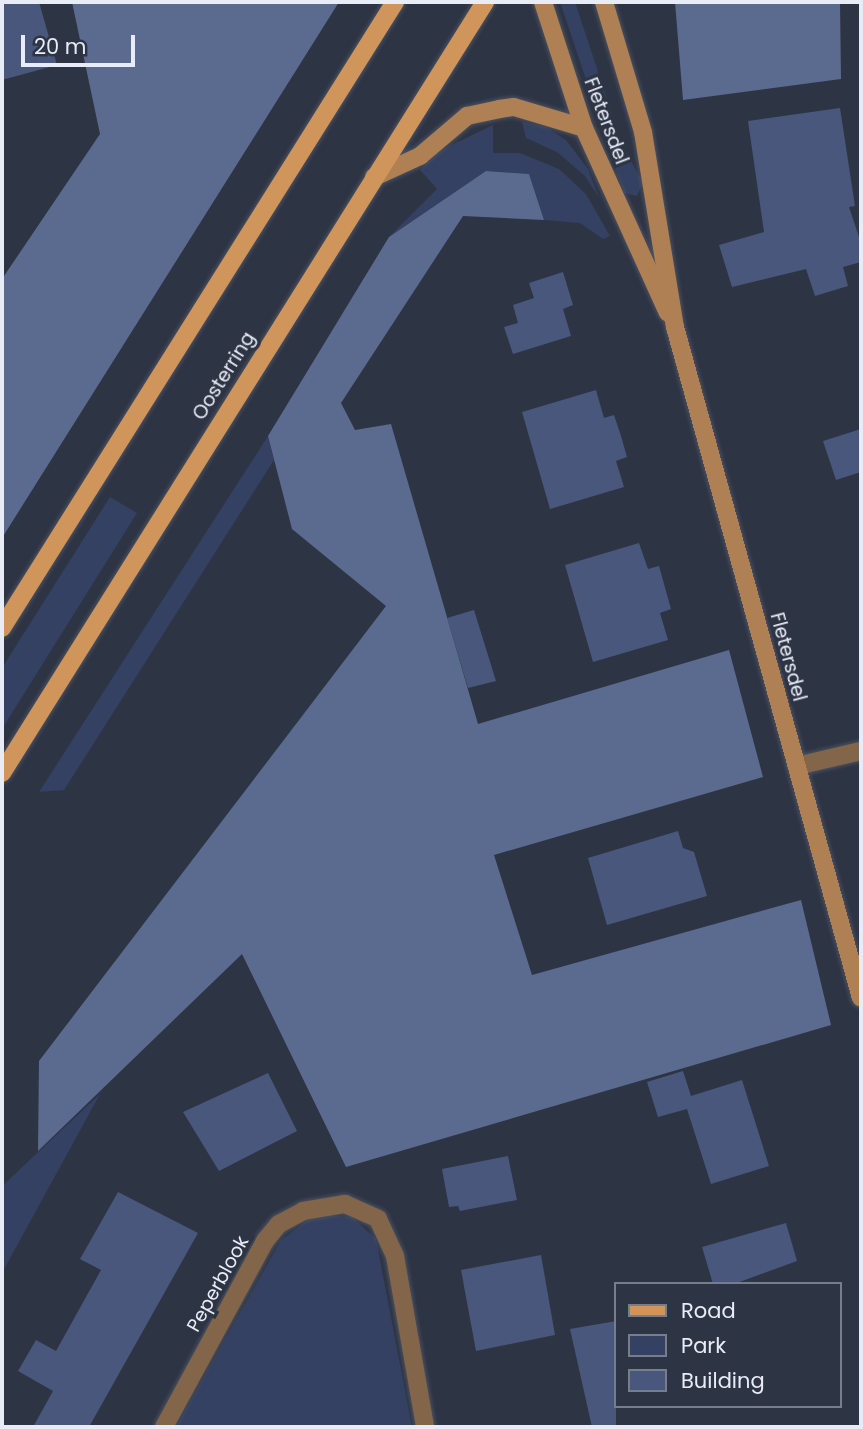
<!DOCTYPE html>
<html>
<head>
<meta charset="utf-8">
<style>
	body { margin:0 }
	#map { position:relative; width:863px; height:1429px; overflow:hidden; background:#2d3444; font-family:Poppins,sans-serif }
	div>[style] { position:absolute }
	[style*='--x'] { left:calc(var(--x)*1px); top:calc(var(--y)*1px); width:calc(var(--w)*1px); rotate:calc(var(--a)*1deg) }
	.green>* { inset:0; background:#344162 }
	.forest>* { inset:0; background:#5b6b90 }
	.building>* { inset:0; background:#49577c }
	.roads { filter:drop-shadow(0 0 2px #4b5160) drop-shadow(0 0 2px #4b5160) }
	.street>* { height:18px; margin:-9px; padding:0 9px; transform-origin:9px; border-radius:9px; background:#83664a }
	.secondary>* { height:18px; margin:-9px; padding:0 9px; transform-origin:9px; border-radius:9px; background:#ae8053 }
	.primary>* { height:18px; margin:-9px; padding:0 9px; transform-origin:9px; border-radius:9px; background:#d0955a }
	span { translate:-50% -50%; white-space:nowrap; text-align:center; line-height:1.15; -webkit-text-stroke:7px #2d3444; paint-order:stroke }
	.street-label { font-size:19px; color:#e7ecf6 }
	.frame { position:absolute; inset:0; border:4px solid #e7ecf6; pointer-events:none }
	.legend { position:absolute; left:614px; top:1282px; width:228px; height:126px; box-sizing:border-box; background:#2d3444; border:2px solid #777e8b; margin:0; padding:9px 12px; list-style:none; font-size:21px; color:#e7ecf6 }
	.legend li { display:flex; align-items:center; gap:14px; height:35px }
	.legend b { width:35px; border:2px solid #777e8b }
	.scale { position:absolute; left:21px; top:35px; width:114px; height:32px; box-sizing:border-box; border:4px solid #e7ecf6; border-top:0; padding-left:9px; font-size:21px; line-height:24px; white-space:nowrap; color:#e7ecf6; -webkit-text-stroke:5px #2d3444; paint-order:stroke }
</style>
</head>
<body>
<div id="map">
	<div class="green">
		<i style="clip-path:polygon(560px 2px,575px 2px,622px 144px,643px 183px,637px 196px,624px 193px)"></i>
		<i style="clip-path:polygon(522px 122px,546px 127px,566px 140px,588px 169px,599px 198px,585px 176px,557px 152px,526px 138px)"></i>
		<i style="clip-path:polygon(493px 125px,493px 153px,520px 153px,559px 169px,586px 194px,610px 236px,603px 239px,580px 223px,544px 220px,529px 174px,486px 171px,389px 237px,437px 189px,420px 170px,435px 153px)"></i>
		<i style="clip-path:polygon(268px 436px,274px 460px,64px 790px,39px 792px)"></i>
		<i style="clip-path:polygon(110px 497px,137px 513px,2px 729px,2px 668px)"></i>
		<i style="clip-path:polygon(100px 1094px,2px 1273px,2px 1186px)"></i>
		<i style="clip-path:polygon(332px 1216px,352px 1217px,376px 1239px,412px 1427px,176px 1427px,281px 1240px,308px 1220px)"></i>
	</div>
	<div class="forest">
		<i style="clip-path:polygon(72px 2px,339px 2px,2px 538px,2px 279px,100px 134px)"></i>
		<i style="clip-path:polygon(675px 2px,840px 2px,841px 79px,683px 100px)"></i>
		<i style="clip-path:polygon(486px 171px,529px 174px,544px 220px,463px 216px,341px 403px,355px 430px,391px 424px,478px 724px,729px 650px,763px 777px,494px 855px,532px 975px,801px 900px,831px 1025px,346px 1167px,242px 954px,38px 1151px,39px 1061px,386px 606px,292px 529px,268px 436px,389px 237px)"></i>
	</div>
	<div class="building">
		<i style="clip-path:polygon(2px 2px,39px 2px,57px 65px,2px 80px)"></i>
		<i style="clip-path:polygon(840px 108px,855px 206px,849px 207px,861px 243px,861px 262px,843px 267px,848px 286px,815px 296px,806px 269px,732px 287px,719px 245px,764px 232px,748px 121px)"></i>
		<i style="clip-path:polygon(563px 272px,573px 305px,563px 309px,571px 336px,513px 354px,504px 327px,518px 323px,513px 305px,534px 298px,529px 283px)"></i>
		<i style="clip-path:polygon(596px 390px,604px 418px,614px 415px,621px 436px,627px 457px,616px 461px,624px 487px,550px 509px,522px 412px)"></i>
		<i style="clip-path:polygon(861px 429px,861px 472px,836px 480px,823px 441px)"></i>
		<i style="clip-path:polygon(639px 543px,648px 569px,659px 566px,671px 609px,660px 613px,668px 640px,593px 662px,565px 565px)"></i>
		<i style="clip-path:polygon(474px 610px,496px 681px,468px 688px,447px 618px)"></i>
		<i style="clip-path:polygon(678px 831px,683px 848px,694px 852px,707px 896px,607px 925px,588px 858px)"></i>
		<i style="clip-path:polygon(683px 1071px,691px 1096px,742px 1080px,769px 1166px,711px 1184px,687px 1109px,658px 1117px,647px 1082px)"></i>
		<i style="clip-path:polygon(268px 1073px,297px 1131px,219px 1171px,183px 1112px)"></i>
		<i style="clip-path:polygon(508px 1156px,517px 1200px,460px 1211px,458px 1206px,449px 1207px,442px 1169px)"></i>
		<i style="clip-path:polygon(118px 1192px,198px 1233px,89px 1427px,33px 1427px,53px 1391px,18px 1371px,36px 1340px,56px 1351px,101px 1270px,80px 1259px)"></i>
		<i style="clip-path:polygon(786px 1223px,797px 1261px,734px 1284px,713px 1284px,702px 1247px)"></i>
		<i style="clip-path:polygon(541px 1255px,555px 1335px,476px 1351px,461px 1270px)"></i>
		<i style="clip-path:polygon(616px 1321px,616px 1427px,592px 1427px,570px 1329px)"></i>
	</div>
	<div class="roads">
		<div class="street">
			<i style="--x:797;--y:766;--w:66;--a:-13.2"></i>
			<i style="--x:164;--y:1427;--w:212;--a:-61.5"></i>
			<i style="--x:265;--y:1241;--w:22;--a:-51"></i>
			<i style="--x:279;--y:1224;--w:27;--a:-28"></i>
			<i style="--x:303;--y:1211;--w:43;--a:-9.5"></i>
			<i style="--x:345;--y:1204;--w:36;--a:24"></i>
			<i style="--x:378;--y:1219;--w:41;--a:65.3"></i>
			<i style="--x:395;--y:1256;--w:174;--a:80"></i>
		</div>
		<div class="secondary">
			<i style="--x:543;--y:2;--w:133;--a:72"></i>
			<i style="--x:584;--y:128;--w:203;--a:65.6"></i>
			<i style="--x:604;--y:2;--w:136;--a:73.3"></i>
			<i style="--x:643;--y:132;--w:198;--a:80.7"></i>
			<i style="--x:675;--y:327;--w:696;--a:74.51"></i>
			<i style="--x:374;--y:177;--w:51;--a:-24.5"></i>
			<i style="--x:420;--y:156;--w:62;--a:-40.4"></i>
			<i style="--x:467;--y:116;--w:33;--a:-12"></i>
			<i style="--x:499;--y:109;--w:15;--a:-8"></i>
			<i style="--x:514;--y:107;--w:73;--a:16.7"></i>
		</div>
		<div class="primary">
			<i style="--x:2;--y:628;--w:739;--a:-57.88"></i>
			<i style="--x:2;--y:773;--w:910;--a:-57.93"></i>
		</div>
	</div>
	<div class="street-label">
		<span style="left:606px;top:121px;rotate:69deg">Fletersdel</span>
		<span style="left:224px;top:376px;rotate:-58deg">Oosterring</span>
		<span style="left:788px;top:657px;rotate:75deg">Fletersdel</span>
		<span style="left:218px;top:1284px;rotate:-61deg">Peperblook</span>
	</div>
	<div class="frame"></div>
	<ul class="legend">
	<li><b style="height:9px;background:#d0955a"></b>Road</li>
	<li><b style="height:19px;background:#344162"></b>Park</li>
	<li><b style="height:19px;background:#49577c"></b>Building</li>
	</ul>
	<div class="scale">20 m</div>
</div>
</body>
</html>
